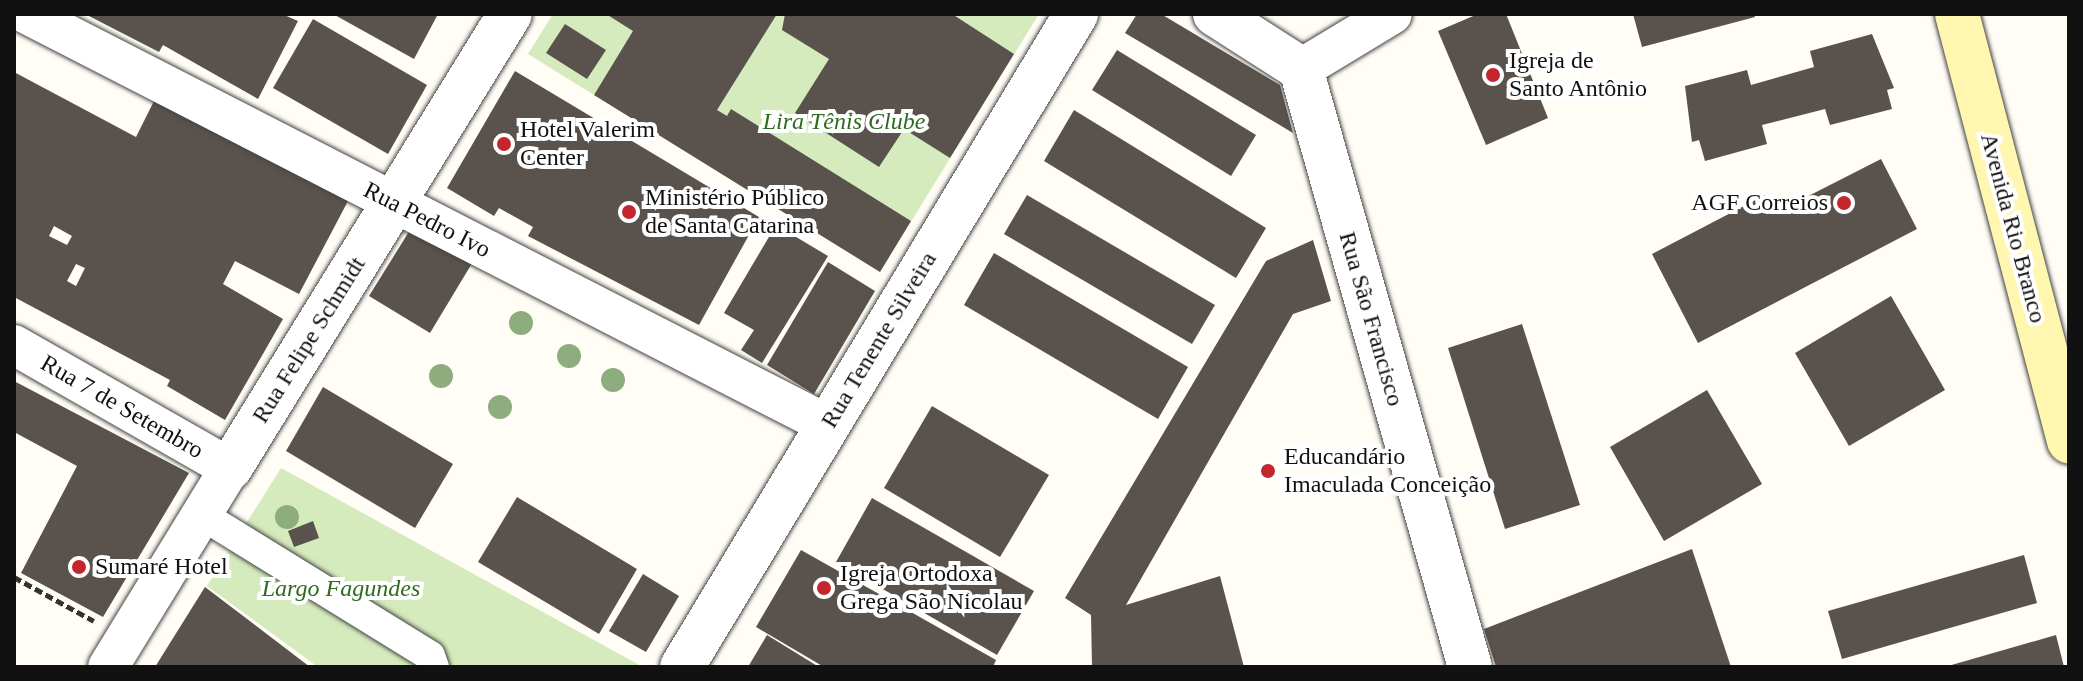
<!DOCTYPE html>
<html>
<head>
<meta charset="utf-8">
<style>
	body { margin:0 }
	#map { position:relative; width:2083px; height:681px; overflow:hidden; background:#fffdf5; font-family:Georgia,serif }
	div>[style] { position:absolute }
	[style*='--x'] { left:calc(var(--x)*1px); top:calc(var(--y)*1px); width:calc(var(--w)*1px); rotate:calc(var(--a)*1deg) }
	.green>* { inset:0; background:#d5ebbd }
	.building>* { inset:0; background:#5a524d }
	.path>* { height:5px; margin-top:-2.5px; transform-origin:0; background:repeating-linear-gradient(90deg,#333 0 8px,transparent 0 12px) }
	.roads { filter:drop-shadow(0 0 2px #444) drop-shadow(0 0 2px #444) }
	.pedestrian>* { height:30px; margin:-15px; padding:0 15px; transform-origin:15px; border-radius:15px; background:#fff }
	.minor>* { height:40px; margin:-20px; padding:0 20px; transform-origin:20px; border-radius:20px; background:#fff }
	.tertiary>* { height:44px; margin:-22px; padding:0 22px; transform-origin:22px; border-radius:22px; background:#fff }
	.secondary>* { height:44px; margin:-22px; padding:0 22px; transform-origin:22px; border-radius:22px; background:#fff6b0 }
	.trees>* { width:24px; height:24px; margin:-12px; border-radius:50%; background:#8dad7f }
	.dots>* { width:22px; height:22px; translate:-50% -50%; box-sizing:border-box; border:4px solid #fff; border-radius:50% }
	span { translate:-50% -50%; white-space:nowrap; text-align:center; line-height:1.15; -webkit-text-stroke:8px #fff; paint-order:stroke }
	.poi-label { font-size:24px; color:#111 }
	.left { translate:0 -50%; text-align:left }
	.right { translate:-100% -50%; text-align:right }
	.park-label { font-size:24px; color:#2f6b1f; font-style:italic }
	.street-label { font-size:24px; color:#111 }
	.frame { position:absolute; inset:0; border:16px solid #111; pointer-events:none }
</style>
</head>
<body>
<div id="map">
	<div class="green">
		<i style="clip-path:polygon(553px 14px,1039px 14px,880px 272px,528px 54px)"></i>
		<i style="clip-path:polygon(281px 468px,643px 667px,318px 667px,207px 586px)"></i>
	</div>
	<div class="building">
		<i style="clip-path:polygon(85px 14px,282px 14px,298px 21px,258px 99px,163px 45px,159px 52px)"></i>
		<i style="clip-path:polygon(333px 14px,438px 14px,414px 59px)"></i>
		<i style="clip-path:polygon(606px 14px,777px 14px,717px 110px,727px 116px,731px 109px,911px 221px,880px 272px,594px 95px,633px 31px)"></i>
		<i style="clip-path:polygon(785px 14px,952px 14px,1014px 54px,950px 158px,904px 129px,879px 167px,795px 113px,829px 59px,782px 30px)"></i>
		<i style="clip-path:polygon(1137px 14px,1161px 14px,1280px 85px,1293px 133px,1125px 33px)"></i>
		<i style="clip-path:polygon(1478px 14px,1506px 14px,1548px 118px,1486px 145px,1438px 31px)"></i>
		<i style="clip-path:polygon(1633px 14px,1754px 14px,1755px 17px,1642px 47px)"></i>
		<i style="clip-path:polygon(313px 19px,427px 85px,388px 154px,273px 88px)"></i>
		<i style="clip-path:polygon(565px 24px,606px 50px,587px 79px,546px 53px)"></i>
		<i style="clip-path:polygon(1872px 34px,1894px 88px,1887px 90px,1892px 109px,1830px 125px,1825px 109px,1762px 125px,1767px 144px,1705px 161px,1699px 140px,1692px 142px,1685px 86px,1747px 70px,1751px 85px,1814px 67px,1810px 51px)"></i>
		<i style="clip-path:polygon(1117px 50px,1256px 135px,1231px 176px,1092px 90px)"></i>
		<i style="clip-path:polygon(515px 71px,759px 217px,699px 325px,528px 236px,533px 227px,499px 208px,494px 216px,447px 188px)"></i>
		<i style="clip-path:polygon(evenodd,14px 72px,136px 137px,155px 99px,348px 201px,299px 294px,235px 261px,223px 284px,283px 319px,225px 420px,167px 386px,170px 380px,14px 297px,14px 72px,54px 226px,72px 236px,67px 245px,49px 236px,54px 226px,14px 72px,76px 264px,85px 268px,76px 286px,67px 281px,76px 264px)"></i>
		<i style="clip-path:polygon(1074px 110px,1266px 228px,1236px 278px,1044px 161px)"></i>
		<i style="clip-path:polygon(1881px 159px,1917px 229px,1698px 343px,1652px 254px,1765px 195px,1775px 213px)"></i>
		<i style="clip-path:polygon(1027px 195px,1215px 305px,1192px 344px,1004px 234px)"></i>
		<i style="clip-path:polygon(776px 225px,828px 256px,762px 363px,741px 350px,754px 330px,724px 313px)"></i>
		<i style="clip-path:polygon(410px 230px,474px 260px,430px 333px,369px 296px)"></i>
		<i style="clip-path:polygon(1313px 240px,1331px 301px,1293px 314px,1126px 605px,1220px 576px,1244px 667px,1092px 667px,1091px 615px,1065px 598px,1266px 261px)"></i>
		<i style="clip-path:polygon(994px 253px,1188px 367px,1158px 419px,964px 305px)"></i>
		<i style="clip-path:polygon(828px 262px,875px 291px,814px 394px,767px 365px)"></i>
		<i style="clip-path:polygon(1891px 296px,1945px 390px,1849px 446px,1795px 353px)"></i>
		<i style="clip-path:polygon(1522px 324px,1580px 505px,1505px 529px,1448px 348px)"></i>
		<i style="clip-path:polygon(14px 381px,189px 473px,103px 617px,21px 573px,77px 466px,14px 432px)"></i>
		<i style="clip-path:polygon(323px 387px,453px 464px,415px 528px,286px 451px)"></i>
		<i style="clip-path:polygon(1707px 390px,1762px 484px,1664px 541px,1610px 447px)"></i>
		<i style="clip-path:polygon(932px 406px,1049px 475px,1000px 557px,884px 488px)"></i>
		<i style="clip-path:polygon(517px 497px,637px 569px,599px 634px,478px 562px)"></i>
		<i style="clip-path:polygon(872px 498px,1034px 591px,997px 655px,836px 562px)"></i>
		<i style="clip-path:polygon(313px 521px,319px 538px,294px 547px,288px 531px)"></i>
		<i style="clip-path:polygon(1692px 549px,1731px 667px,1496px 667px,1484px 629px)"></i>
		<i style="clip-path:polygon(801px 550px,996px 660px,993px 667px,824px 667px,756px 627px)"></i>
		<i style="clip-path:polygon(2024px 555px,2037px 603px,1842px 659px,1828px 611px)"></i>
		<i style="clip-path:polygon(643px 574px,679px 596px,646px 652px,609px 631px)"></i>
		<i style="clip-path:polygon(205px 587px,310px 667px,155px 667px)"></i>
		<i style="clip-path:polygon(767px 635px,819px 667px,748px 667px)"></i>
		<i style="clip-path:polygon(2056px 635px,2064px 667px,1948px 667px,1948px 666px)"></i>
	</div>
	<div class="path">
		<i style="--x:14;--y:577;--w:91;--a:28.8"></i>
	</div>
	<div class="roads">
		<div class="pedestrian">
			<i style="--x:202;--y:515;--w:268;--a:31.7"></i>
			<i style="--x:430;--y:656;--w:12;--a:70"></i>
		</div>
		<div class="minor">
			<i style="--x:27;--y:14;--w:900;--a:27.16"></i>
			<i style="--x:1301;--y:69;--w:106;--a:-31.1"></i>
			<i style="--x:14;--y:345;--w:249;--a:29.7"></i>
			<i style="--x:230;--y:468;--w:233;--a:121.5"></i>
		</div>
		<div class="tertiary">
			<i style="--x:1215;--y:14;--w:102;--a:32.6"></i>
			<i style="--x:1301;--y:69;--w:621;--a:74.22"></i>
			<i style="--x:230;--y:468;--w:533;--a:-58.34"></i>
			<i style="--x:682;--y:667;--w:763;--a:-58.89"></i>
		</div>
		<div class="secondary">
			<i style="--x:1957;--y:14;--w:442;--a:75.3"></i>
		</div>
	</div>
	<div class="trees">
		<i style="left:521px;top:323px"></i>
		<i style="left:569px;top:356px"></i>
		<i style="left:441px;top:376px"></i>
		<i style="left:613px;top:380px"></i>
		<i style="left:500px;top:407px"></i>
		<i style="left:287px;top:517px"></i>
	</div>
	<div class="dots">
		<i style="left:1493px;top:75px;background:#c4262e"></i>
		<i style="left:504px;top:144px;background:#c4262e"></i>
		<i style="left:1844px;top:203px;background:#c4262e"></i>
		<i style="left:629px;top:212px;background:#c4262e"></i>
		<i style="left:1268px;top:471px;background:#c4262e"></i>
		<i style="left:79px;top:567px;background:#c4262e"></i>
		<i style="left:824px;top:588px;background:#c4262e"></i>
	</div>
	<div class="poi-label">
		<span class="left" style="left:1509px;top:75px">Igreja de<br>Santo Antônio</span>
		<span class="left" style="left:520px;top:144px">Hotel Valerim<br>Center</span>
		<span class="left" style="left:645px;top:212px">Ministério Público<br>de Santa Catarina</span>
		<span class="right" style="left:1828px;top:203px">AGF Correios</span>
		<span class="left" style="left:1284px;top:471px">Educandário<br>Imaculada Conceição</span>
		<span class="left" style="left:95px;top:567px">Sumaré Hotel</span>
		<span class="left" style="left:840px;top:588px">Igreja Ortodoxa<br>Grega São Nicolau</span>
	</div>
	<div class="park-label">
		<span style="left:844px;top:122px">Lira Tênis Clube</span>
		<span style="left:341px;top:589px">Largo Fagundes</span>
	</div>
	<div class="street-label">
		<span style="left:427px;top:220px;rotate:27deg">Rua Pedro Ivo</span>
		<span style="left:2013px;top:228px;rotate:75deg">Avenida Rio Branco</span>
		<span style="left:1371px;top:319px;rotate:74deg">Rua São Francisco</span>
		<span style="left:309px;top:340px;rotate:-58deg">Rua Felipe Schmidt</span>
		<span style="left:879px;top:340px;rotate:-59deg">Rua Tenente Silveira</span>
		<span style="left:122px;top:407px;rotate:30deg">Rua 7 de Setembro</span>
	</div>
	<div class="frame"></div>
</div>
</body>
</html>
